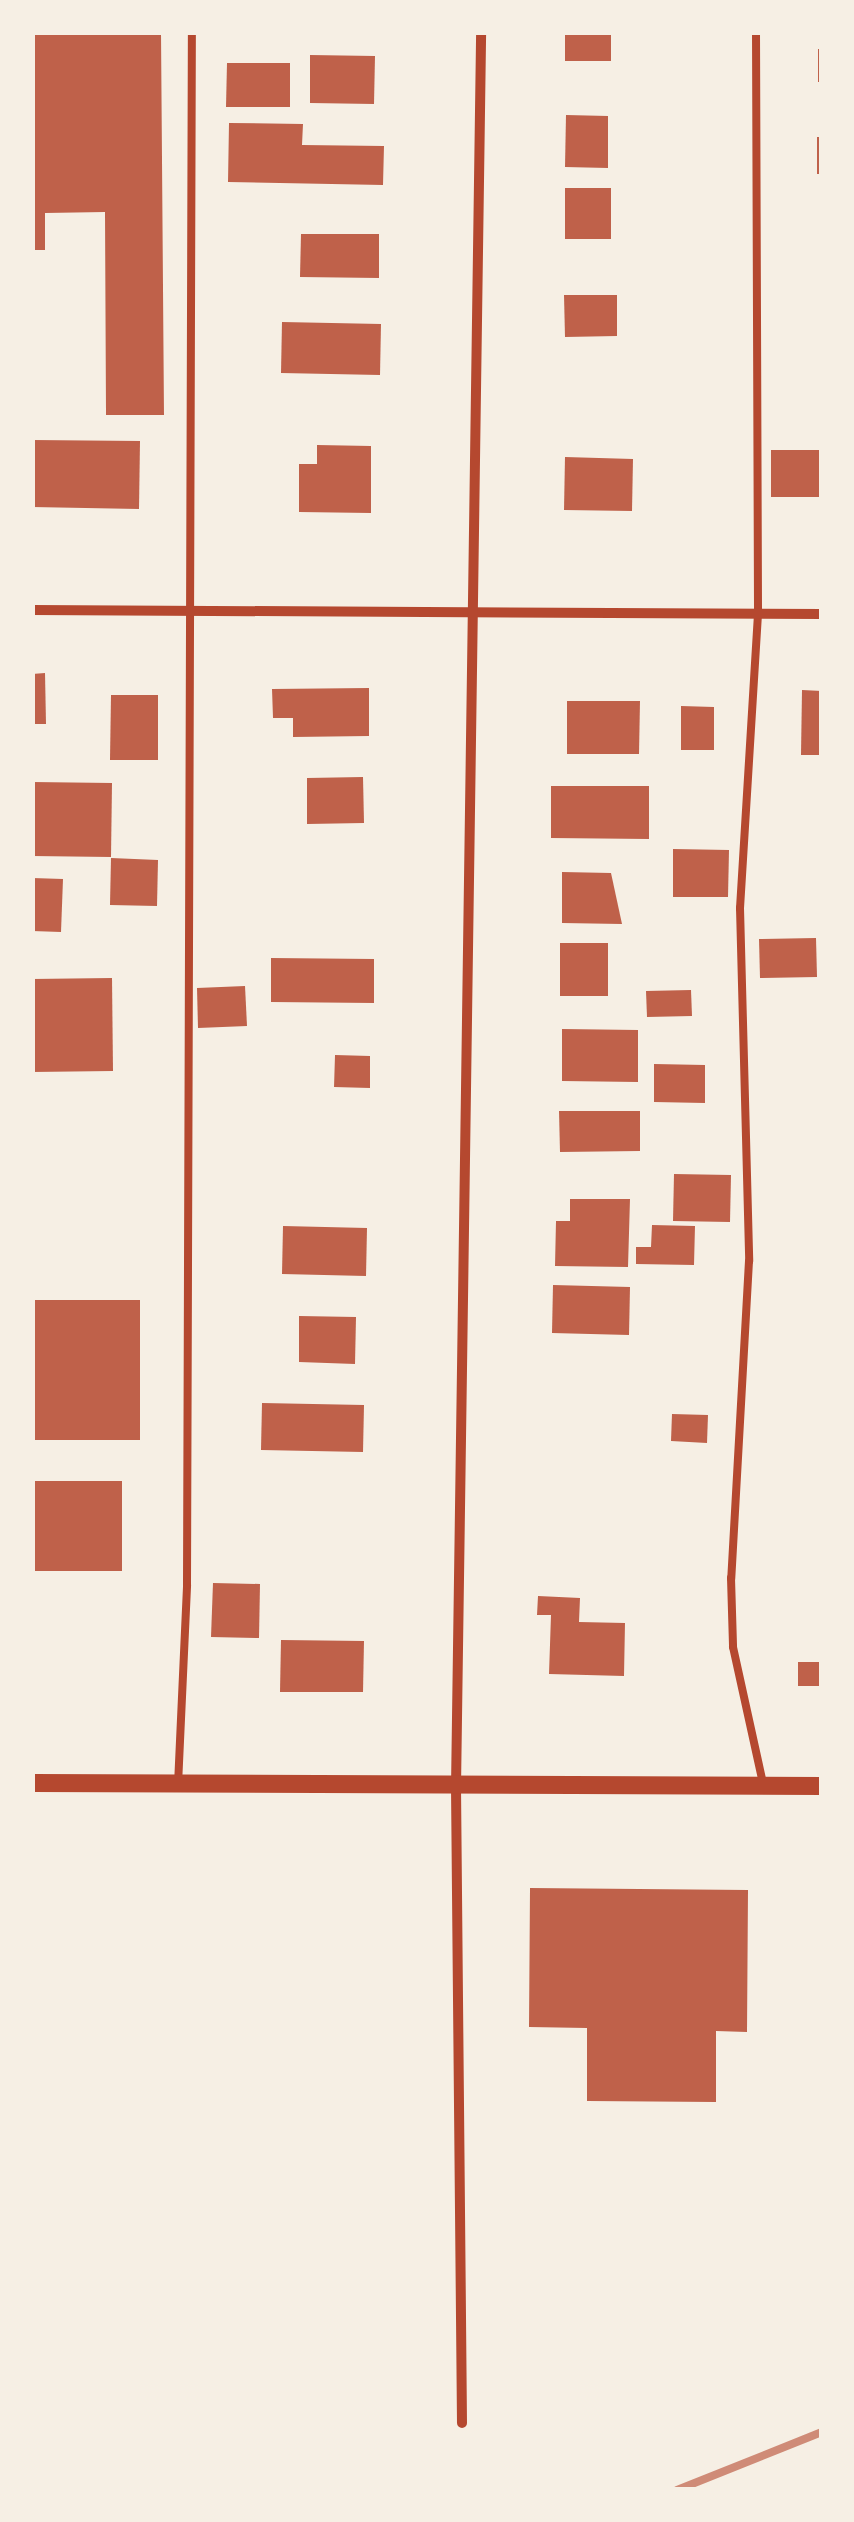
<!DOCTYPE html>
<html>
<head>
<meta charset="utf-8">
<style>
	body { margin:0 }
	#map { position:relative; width:854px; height:2522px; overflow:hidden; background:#f6efe4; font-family:Jost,sans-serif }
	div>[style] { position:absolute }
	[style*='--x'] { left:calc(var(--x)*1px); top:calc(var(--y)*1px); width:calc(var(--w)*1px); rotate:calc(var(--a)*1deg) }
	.building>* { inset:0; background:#bf614a }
	.service>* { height:8px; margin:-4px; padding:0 4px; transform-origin:4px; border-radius:4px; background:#b5482f }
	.minor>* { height:10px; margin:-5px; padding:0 5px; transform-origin:5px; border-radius:5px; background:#b5482f }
	.tertiary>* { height:18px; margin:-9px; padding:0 9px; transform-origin:9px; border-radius:9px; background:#b5482f }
	.rail>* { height:8px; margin:-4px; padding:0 4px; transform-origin:4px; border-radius:4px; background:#cf8b77 }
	span { translate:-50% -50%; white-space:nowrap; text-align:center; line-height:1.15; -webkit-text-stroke:9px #f6efe4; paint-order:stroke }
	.frame { position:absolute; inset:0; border:35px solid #f6efe4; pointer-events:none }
</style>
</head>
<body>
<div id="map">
	<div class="building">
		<i style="clip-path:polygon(32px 32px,161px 32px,164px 415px,106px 415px,105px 212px,45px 213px,45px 250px,32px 250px)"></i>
		<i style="clip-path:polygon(565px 32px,611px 32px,611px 61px,565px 61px)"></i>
		<i style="clip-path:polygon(818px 49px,822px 49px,822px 82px,818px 82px)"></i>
		<i style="clip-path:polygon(310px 55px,375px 56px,374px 104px,310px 103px)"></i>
		<i style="clip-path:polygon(227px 63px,290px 63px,290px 107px,226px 107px)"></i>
		<i style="clip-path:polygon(566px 115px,608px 116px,608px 168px,565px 167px)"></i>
		<i style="clip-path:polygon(229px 123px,303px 124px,302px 145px,384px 146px,383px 185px,228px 182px)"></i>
		<i style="clip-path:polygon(817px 137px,822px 137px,822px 174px,817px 174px)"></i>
		<i style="clip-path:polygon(565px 188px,611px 188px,611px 239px,565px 239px)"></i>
		<i style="clip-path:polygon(301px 234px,379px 234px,379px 278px,300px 277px)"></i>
		<i style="clip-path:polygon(564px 295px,617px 295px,617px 336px,565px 337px)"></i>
		<i style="clip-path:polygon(282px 322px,381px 324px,380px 375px,281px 373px)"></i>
		<i style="clip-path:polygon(32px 440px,140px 441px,139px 509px,32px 507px)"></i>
		<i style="clip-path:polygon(317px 445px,371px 446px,371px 513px,299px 512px,299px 464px,317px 464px)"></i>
		<i style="clip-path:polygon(771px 450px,822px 450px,822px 497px,771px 497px)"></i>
		<i style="clip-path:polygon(565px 457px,633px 459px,632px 511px,564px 510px)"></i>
		<i style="clip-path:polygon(45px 673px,46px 724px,32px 724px,32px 674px)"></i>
		<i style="clip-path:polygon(369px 688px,369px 736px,293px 737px,293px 718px,273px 718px,272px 689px)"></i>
		<i style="clip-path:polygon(802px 690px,822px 691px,822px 755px,801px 755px)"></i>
		<i style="clip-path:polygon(111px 695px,158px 695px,158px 760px,110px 760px)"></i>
		<i style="clip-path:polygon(567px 701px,640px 701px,639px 754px,567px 754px)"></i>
		<i style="clip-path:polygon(681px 706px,714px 707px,714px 750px,681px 750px)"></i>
		<i style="clip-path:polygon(363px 777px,364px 823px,307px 824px,307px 778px)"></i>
		<i style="clip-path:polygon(32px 782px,112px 783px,111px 857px,32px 856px)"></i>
		<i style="clip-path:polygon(551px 786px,649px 786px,649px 839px,551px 838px)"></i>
		<i style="clip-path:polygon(673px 849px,729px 850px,728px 897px,673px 897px)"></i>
		<i style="clip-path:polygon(111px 858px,158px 860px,157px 906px,110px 905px)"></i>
		<i style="clip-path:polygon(562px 872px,611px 873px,622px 924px,562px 923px)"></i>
		<i style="clip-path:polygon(32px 878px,63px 879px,61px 932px,32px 931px)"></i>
		<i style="clip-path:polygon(816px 938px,817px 977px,760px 978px,759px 939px)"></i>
		<i style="clip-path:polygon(560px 943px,608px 943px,608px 996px,560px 996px)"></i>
		<i style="clip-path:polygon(271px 958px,374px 959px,374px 1003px,271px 1002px)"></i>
		<i style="clip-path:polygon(112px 978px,113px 1071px,32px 1072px,32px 979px)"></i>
		<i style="clip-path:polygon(245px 986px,247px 1026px,198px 1028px,197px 988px)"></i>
		<i style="clip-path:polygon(691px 990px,692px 1016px,647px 1017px,646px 991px)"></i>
		<i style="clip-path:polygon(562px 1029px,638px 1030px,638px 1082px,562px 1081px)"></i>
		<i style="clip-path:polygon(335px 1055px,370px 1056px,370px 1088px,334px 1087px)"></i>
		<i style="clip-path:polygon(654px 1064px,705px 1065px,705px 1103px,654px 1102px)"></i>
		<i style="clip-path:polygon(559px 1111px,640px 1111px,640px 1151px,560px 1152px)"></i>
		<i style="clip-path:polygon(674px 1174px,731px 1175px,730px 1222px,673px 1221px)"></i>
		<i style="clip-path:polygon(570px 1199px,630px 1199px,628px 1267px,555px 1266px,556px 1221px,570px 1221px)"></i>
		<i style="clip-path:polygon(652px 1225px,695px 1226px,694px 1265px,636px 1264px,636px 1247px,651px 1247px)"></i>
		<i style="clip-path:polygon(283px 1226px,367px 1228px,366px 1276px,282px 1274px)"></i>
		<i style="clip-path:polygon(553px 1285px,630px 1287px,629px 1335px,552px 1333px)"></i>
		<i style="clip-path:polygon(32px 1300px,140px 1300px,140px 1440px,32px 1440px)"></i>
		<i style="clip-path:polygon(299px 1316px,356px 1317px,355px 1364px,299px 1362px)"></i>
		<i style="clip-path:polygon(262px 1403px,364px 1405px,363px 1452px,261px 1450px)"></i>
		<i style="clip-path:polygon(672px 1414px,708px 1415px,707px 1443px,671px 1441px)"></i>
		<i style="clip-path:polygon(32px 1481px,122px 1481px,122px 1571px,32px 1571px)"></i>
		<i style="clip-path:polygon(213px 1583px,260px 1584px,259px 1638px,211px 1637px)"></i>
		<i style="clip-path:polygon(538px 1596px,580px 1598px,579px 1622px,625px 1623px,624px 1676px,549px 1674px,551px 1615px,537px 1615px)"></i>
		<i style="clip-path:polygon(281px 1640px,364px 1641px,363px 1692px,280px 1692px)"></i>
		<i style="clip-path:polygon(798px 1662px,822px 1662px,822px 1686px,798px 1686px)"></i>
		<i style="clip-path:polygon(530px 1888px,748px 1890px,747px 2032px,716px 2031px,716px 2102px,587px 2101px,587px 2028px,529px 2027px)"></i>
	</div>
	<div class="service">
		<i style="--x:756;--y:32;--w:582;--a:89.8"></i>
		<i style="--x:758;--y:614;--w:295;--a:93.5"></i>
		<i style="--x:740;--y:908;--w:353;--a:88.5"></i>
		<i style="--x:749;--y:1261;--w:318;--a:93.2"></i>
		<i style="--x:731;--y:1578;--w:69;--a:88.3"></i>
		<i style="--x:733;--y:1647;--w:139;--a:77.6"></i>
		<i style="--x:178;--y:1785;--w:200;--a:-87.4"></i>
		<i style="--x:187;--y:1585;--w:1553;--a:-89.82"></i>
	</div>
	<div class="minor">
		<i style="--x:32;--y:610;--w:790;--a:0.29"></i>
		<i style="--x:462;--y:2423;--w:635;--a:-90.54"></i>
		<i style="--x:456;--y:1788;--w:1756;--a:-89.18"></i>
	</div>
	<div class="tertiary">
		<i style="--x:32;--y:1783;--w:790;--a:0.22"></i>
	</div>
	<div class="rail">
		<i style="--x:677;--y:2490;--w:156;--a:-21.8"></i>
	</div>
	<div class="frame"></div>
</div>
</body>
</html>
